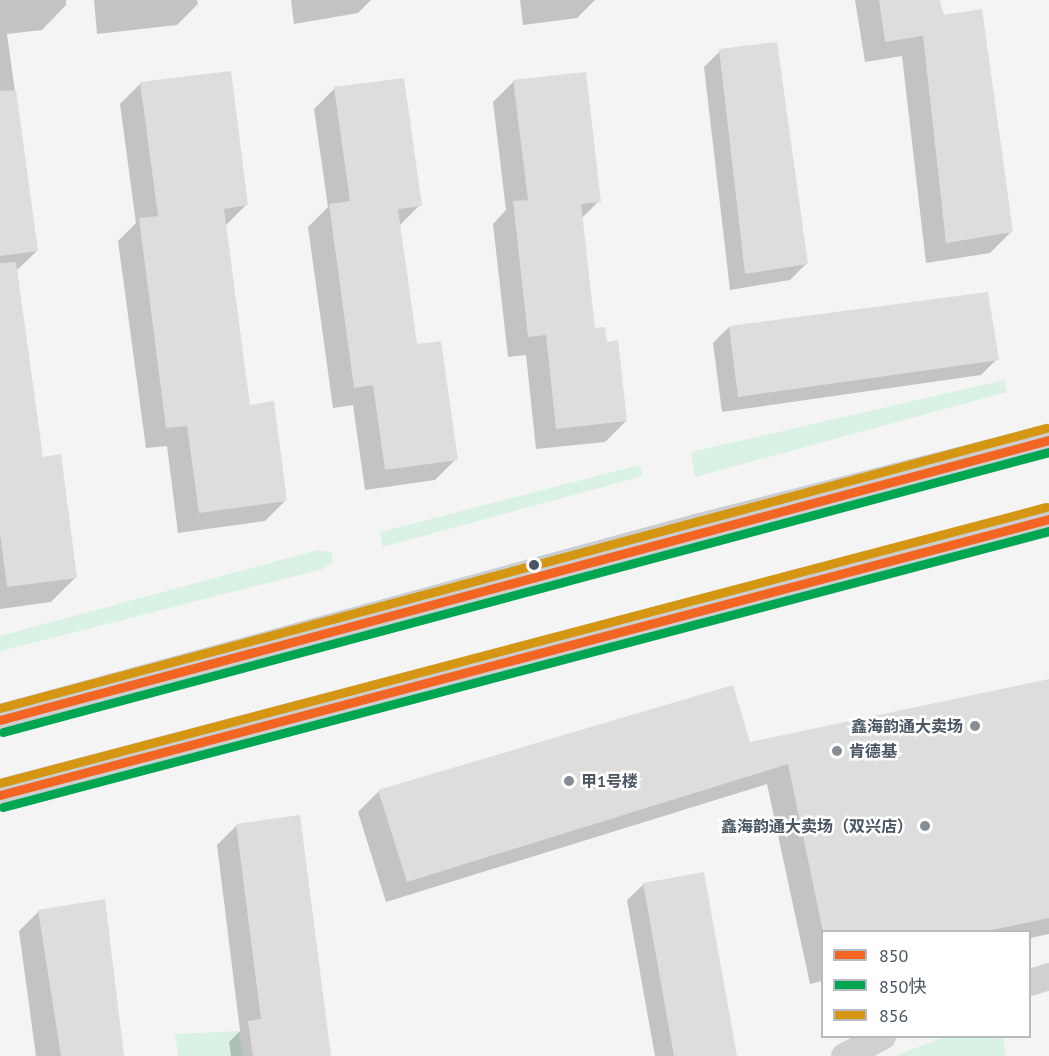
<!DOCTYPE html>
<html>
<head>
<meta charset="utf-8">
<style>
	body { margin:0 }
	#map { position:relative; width:1049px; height:1056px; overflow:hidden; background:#f4f4f4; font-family:"PT Sans","Noto Sans SC",sans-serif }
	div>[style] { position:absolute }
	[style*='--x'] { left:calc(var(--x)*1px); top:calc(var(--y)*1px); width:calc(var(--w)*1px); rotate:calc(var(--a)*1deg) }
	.green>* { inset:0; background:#d9f2e3 }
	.shadow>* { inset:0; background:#0003 }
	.building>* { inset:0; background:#ddddde }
	.street>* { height:27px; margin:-13.5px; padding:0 13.5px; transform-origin:13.5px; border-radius:13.5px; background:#ced0d2 }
	.primary>* { height:33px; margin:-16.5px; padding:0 16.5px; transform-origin:16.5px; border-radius:16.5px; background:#caced1 }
	.bus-1>* { height:9px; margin:-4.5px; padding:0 4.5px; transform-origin:4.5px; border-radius:4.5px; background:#f26522 }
	.bus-2>* { height:9px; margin:-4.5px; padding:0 4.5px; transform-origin:4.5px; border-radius:4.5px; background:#00a651 }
	.bus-3>* { height:9px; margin:-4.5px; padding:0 4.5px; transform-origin:4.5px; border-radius:4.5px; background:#d49613 }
	.dots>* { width:16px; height:16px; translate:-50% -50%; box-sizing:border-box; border:3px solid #fff; border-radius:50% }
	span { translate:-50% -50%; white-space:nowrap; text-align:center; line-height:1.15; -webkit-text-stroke:5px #fff; paint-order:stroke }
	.poi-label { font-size:16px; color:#4a5661; font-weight:700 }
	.right { translate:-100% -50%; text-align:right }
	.left { translate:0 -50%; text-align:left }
	.legend { position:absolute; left:821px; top:930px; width:210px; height:108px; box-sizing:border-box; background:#fff; border:2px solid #b7bbc0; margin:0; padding:8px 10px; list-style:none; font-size:18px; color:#4a5661 }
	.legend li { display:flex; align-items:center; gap:12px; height:30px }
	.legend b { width:30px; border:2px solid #b7bbc0 }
</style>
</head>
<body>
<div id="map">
	<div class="green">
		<i style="clip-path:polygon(1004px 380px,1007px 392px,695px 477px,691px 452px)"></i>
		<i style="clip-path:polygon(640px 465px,643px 476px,383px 547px,380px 532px)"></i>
		<i style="clip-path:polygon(318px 550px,332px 552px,333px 561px,323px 569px,0 651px,0 636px)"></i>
		<i style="clip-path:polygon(239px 1031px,243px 1056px,178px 1056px,175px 1034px)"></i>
		<i style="clip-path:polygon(944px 1037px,1003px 1037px,1006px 1056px,895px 1056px)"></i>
	</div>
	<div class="shadow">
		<i style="clip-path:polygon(0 0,66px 0,66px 5px,42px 30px,7px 34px,37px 251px,16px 271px,41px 459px,75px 578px,51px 602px,0 609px)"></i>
		<i style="clip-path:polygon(94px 0,197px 0,198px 4px,177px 25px,97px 34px)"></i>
		<i style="clip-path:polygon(291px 0,371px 0,358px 13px,294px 24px)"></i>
		<i style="clip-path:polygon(520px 0,595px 0,577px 18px,523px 25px)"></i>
		<i style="clip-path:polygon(855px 0,939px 0,1011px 232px,990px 253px,926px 263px,902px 56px,865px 62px)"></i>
		<i style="clip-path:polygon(720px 51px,806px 264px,790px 280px,730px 290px,704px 67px)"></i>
		<i style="clip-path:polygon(514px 81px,599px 201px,581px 219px,594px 330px,626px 421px,605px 442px,536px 449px,526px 355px,508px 357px,493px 224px,506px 210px,493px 102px)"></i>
		<i style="clip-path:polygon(141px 83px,246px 205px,225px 226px,249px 406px,286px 500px,265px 521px,178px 533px,167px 446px,146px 448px,118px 241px,136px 223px,120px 104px)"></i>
		<i style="clip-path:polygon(335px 88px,420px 205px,399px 226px,416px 346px,456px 459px,435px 480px,365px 490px,353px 405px,333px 408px,308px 227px,328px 207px,314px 109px)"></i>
		<i style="clip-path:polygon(729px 327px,997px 359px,981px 375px,722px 412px,713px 343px)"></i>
		<i style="clip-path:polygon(1049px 680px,1049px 934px,1030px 938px,1030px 932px,822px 932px,822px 981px,810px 984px,767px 784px,386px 902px,358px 812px,379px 791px,749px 744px)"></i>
		<i style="clip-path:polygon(237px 825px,330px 1056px,231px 1056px,229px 1042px,240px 1031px,217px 845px)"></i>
		<i style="clip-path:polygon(644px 884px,736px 1056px,655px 1056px,627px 900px)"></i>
		<i style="clip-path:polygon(39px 911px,124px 1056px,36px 1056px,19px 931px)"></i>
	</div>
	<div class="building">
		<i style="clip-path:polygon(879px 0,940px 0,943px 15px,982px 9px,1013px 232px,946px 243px,923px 36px,885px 42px)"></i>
		<i style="clip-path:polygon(777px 42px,808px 264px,745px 274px,719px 49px)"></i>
		<i style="clip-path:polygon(231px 71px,248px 205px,224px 209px,250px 405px,274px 401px,287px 501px,199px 513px,187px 426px,166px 428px,139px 218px,158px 216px,140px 82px)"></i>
		<i style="clip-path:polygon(586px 72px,601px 202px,581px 204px,595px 328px,605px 327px,607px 342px,618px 340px,627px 421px,556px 429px,546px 335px,528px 337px,513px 201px,528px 200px,513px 80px)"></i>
		<i style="clip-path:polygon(404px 78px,422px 206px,398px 209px,417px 344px,441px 341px,458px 460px,385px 470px,373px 385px,354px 388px,329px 204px,350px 201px,334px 87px)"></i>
		<i style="clip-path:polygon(16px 90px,38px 251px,0 256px,0 91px)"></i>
		<i style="clip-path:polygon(16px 262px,43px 457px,61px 454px,77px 578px,7px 587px,0 533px,0 263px)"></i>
		<i style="clip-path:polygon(988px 292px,999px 360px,738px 397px,729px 326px)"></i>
		<i style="clip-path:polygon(1049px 679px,1049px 918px,983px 932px,823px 932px,788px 764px,407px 882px,378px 790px,733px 685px,750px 742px)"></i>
		<i style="clip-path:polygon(300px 815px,331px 1056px,253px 1056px,248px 1021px,261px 1019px,236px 824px)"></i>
		<i style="clip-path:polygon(704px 872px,737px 1056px,674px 1056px,643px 883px)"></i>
		<i style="clip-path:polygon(105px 899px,124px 1056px,61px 1056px,38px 910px)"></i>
	</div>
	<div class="street">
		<i style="--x:1030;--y:982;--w:20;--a:-18"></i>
		<i style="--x:844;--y:1056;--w:43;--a:-27.8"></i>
	</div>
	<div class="primary">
		<i style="--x:0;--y:720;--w:721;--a:-15.27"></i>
		<i style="--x:696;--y:530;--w:364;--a:-14.3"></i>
		<i style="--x:0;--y:795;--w:1085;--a:-14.74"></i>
	</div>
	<div class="bus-1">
		<i style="--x:0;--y:720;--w:1086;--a:-14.95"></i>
		<i style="--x:0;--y:795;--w:1085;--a:-14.74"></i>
	</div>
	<div class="bus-2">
		<i style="--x:3;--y:732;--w:1083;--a:-14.99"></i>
		<i style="--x:3;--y:807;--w:1082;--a:-14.78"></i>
	</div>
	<div class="bus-3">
		<i style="--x:0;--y:708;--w:1083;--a:-14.99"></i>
		<i style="--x:0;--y:783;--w:1082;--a:-14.78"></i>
	</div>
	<div class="dots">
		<i style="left:534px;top:565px;background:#4a5661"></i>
		<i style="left:975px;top:726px;background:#868d94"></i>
		<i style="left:837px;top:751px;background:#868d94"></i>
		<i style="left:569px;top:781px;background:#868d94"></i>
		<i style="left:925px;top:826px;background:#868d94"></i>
	</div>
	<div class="poi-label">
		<span class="right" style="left:963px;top:726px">鑫海韵通大卖场</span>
		<span class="left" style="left:849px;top:751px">肯德基</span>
		<span class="left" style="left:581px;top:781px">甲1号楼</span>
		<span class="right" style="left:913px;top:826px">鑫海韵通大卖场（双兴店）</span>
	</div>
	<ul class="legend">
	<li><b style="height:8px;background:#f26522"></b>850</li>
	<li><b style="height:8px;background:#00a651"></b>850快</li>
	<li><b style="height:8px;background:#d49613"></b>856</li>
	</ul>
</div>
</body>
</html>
